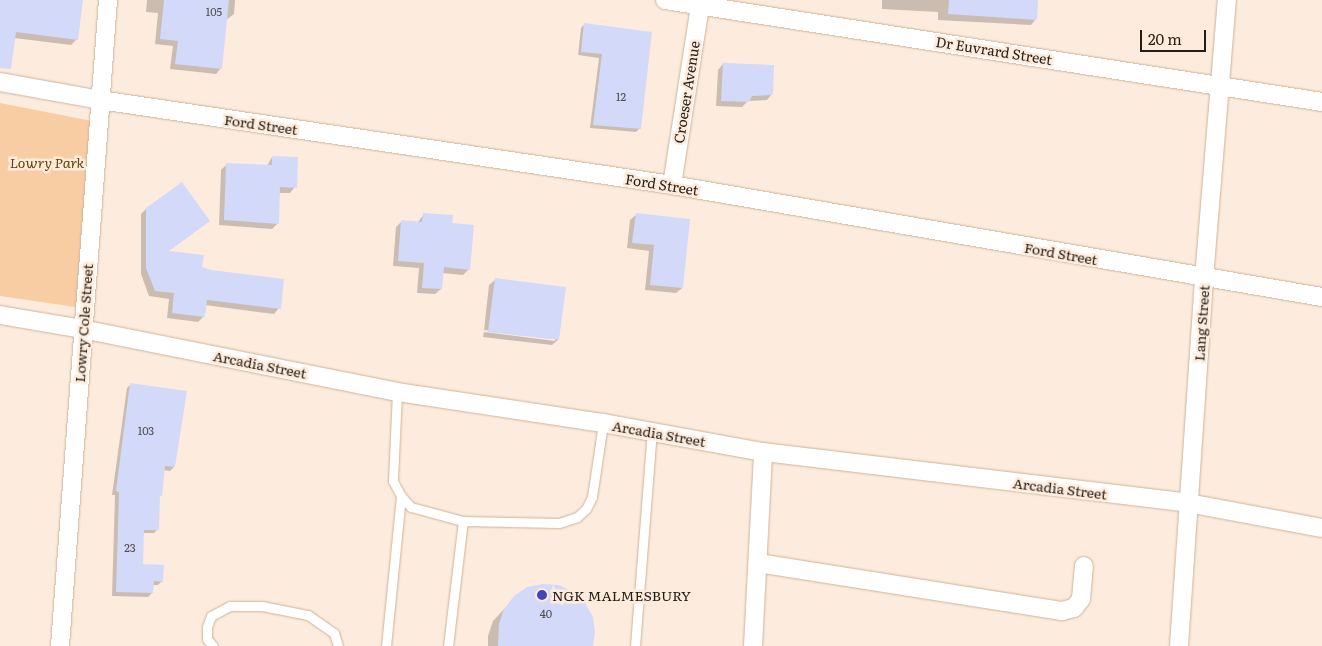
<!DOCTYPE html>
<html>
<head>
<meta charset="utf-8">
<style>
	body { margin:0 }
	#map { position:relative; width:1322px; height:646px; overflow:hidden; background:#fdecdd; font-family:Literata,serif }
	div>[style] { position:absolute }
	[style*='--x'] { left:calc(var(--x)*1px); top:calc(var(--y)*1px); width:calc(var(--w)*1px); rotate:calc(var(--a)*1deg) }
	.green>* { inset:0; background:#f9cda4 }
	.shadow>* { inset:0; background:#0003 }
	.building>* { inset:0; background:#d2d9f9 }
	.roads { filter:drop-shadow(0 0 1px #cdb39b) drop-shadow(0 0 1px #cdb39b) }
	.service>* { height:9px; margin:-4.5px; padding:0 4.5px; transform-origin:4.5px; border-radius:4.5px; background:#fff }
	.minor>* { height:18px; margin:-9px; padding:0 9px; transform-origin:9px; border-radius:9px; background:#fff }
	.dots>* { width:14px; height:14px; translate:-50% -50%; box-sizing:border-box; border:2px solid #fdecdd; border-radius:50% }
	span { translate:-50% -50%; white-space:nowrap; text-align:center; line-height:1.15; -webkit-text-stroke:5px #fdecdd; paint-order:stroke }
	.number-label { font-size:11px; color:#514c4d }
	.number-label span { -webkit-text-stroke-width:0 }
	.street-label { font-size:14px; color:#261d14 }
	.park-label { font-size:14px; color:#6b3d00; font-style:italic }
	.poi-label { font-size:14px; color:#261d14 }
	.left { translate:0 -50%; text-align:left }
	.scale { position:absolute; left:1140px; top:30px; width:66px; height:22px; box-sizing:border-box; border:2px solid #261d14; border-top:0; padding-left:6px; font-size:15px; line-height:18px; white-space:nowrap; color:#261d14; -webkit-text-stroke:4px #fdecdd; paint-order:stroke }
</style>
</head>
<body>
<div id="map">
	<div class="green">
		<i style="clip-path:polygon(0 103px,97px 122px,82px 308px,0 296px)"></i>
	</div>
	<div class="shadow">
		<i style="clip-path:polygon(0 0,82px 0,76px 40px,71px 45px,14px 38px,0 42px)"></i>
		<i style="clip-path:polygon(147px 0,235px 0,234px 14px,226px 20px,221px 68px,216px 74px,170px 69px,173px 46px,155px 44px,158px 13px,146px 12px)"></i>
		<i style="clip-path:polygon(882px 0,1037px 0,1036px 19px,1031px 25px,938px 20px,938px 12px,882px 9px)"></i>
		<i style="clip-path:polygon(585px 24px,651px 33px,640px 128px,636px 132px,590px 128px,599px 58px,578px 55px,581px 28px)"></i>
		<i style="clip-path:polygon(723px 64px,772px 94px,767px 100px,748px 101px,742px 107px,716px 106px,718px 70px)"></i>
		<i style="clip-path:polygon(272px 157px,295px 187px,290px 193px,279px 193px,278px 223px,272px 229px,219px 225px,221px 170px,227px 164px,267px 166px)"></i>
		<i style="clip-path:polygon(147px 208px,168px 252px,279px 308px,274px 314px,205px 305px,204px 316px,198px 322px,167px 318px,169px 299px,149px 296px,141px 274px,141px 214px)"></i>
		<i style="clip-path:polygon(424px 214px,451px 225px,469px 269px,463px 275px,442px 273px,441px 289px,435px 294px,417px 293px,419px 268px,393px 266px,396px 227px,402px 221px,418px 222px)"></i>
		<i style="clip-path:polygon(636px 215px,682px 288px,676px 293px,645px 290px,649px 251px,627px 248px,630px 220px)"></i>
		<i style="clip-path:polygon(495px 280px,558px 340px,552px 345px,483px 337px,484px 332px,555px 341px,555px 339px,484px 330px,489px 285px)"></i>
		<i style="clip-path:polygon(131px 384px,174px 467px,170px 471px,163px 470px,159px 497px,158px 529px,154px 533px,143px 533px,142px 566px,162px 581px,158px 585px,152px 585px,152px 593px,148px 597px,112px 596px,115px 495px,112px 495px,127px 388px)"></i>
		<i style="clip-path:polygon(515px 597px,591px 646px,488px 646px,488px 636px,493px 621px)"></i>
	</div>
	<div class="building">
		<i style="clip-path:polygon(0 0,83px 0,78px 40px,16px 32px,11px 69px,0 68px)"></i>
		<i style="clip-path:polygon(164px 0,229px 0,222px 69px,175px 64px,178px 41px,160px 39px)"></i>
		<i style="clip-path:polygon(949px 0,1038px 0,1037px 20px,948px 14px)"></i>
		<i style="clip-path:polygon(584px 23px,652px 32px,641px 129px,593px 125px,602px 54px,581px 52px)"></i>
		<i style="clip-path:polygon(723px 63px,774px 65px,773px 95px,752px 96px,749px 102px,721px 101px)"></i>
		<i style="clip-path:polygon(272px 156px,298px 157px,297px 188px,280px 187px,279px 224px,224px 220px,226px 163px,272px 165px)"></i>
		<i style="clip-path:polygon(182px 182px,210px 221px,169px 251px,204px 255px,202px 267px,211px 270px,284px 279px,281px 309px,207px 300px,205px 317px,172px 313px,174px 293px,155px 291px,146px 268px,146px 208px)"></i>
		<i style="clip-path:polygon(423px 213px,453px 215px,452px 223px,474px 225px,470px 270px,444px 267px,442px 289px,422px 288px,424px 263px,398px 261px,401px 220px,422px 222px)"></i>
		<i style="clip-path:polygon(636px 213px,690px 219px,683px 288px,650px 285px,654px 245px,632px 243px)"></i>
		<i style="clip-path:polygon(495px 278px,566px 287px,559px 340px,488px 332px)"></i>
		<i style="clip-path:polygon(130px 383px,187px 391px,175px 467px,165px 466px,162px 496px,160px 496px,159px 530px,144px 530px,143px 564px,164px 565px,163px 582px,154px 581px,153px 593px,116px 592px,119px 492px,116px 491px)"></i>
		<i style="clip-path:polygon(543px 584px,559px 585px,573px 592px,585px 603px,593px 617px,595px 632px,593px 646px,498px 646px,499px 624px,504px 609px,514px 596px,527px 587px)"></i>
	</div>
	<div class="roads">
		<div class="service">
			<i style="--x:397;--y:392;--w:89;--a:92.6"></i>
			<i style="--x:393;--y:481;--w:17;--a:62"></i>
			<i style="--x:401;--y:496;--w:15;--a:48"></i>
			<i style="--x:411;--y:507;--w:54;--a:15.1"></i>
			<i style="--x:463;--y:521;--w:96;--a:1.2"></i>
			<i style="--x:559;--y:523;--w:19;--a:-18"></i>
			<i style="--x:577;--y:517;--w:12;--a:-42"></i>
			<i style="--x:586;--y:509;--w:13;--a:-63"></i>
			<i style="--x:592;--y:497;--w:75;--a:-81.5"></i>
			<i style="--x:213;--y:646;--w:9;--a:-131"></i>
			<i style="--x:207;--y:639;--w:12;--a:-90"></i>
			<i style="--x:207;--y:627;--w:12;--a:-70"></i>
			<i style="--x:211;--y:616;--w:21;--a:-28"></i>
			<i style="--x:230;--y:606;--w:32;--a:0"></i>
			<i style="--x:262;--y:606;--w:47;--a:11.1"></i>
			<i style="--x:308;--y:615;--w:32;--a:35"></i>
			<i style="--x:334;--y:633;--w:14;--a:73"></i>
			<i style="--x:386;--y:646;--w:151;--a:-84.3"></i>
			<i style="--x:448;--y:646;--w:126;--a:-83.2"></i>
			<i style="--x:635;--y:646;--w:215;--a:-85.5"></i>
		</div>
		<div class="minor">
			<i style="--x:665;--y:0;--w:665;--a:8.82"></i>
			<i style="--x:0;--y:82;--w:102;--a:10.2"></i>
			<i style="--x:100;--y:100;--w:578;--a:8.45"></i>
			<i style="--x:672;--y:185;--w:660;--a:9.78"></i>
			<i style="--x:672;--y:185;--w:187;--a:-81.1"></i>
			<i style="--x:0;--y:315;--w:83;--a:9.7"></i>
			<i style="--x:82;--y:329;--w:321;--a:11.3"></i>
			<i style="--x:397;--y:392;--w:208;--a:8.6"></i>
			<i style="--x:603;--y:423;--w:163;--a:10.3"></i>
			<i style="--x:763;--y:452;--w:428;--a:6.8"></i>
			<i style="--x:1188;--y:503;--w:136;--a:10.6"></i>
			<i style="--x:758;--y:563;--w:308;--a:9"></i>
			<i style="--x:1062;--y:611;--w:12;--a:-14"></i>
			<i style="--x:1074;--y:608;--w:11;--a:-52"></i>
			<i style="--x:1081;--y:599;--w:33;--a:-85"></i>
			<i style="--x:60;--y:646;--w:648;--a:-85.75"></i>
			<i style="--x:753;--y:646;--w:194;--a:-87"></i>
			<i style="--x:1179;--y:646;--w:369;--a:-86.1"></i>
			<i style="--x:1204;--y:278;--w:279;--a:-85.3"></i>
		</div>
	</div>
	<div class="dots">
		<i style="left:542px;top:595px;background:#4443b9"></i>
	</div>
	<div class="number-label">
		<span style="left:214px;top:11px">105</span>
		<span style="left:621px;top:96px">12</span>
		<span style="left:146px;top:430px">103</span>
		<span style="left:130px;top:547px">23</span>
		<span style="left:546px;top:613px">40</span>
	</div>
	<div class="street-label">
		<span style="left:994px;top:50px;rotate:9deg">Dr Euvrard Street</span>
		<span style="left:686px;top:92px;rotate:-81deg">Croeser Avenue</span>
		<span style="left:261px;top:124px;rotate:8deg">Ford Street</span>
		<span style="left:662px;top:184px;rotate:9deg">Ford Street</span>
		<span style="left:1061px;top:253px;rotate:10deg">Ford Street</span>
		<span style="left:83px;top:323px;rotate:-86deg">Lowry Cole Street</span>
		<span style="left:1201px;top:323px;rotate:-86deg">Lang Street</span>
		<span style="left:260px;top:364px;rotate:11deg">Arcadia Street</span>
		<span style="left:659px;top:433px;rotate:10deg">Arcadia Street</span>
		<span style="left:1060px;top:488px;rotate:7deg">Arcadia Street</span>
	</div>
	<div class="park-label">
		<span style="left:47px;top:162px">Lowry Park</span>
	</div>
	<div class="poi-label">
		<span class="left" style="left:552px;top:595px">NGK MALMESBURY</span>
	</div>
	<div class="scale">20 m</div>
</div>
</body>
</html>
